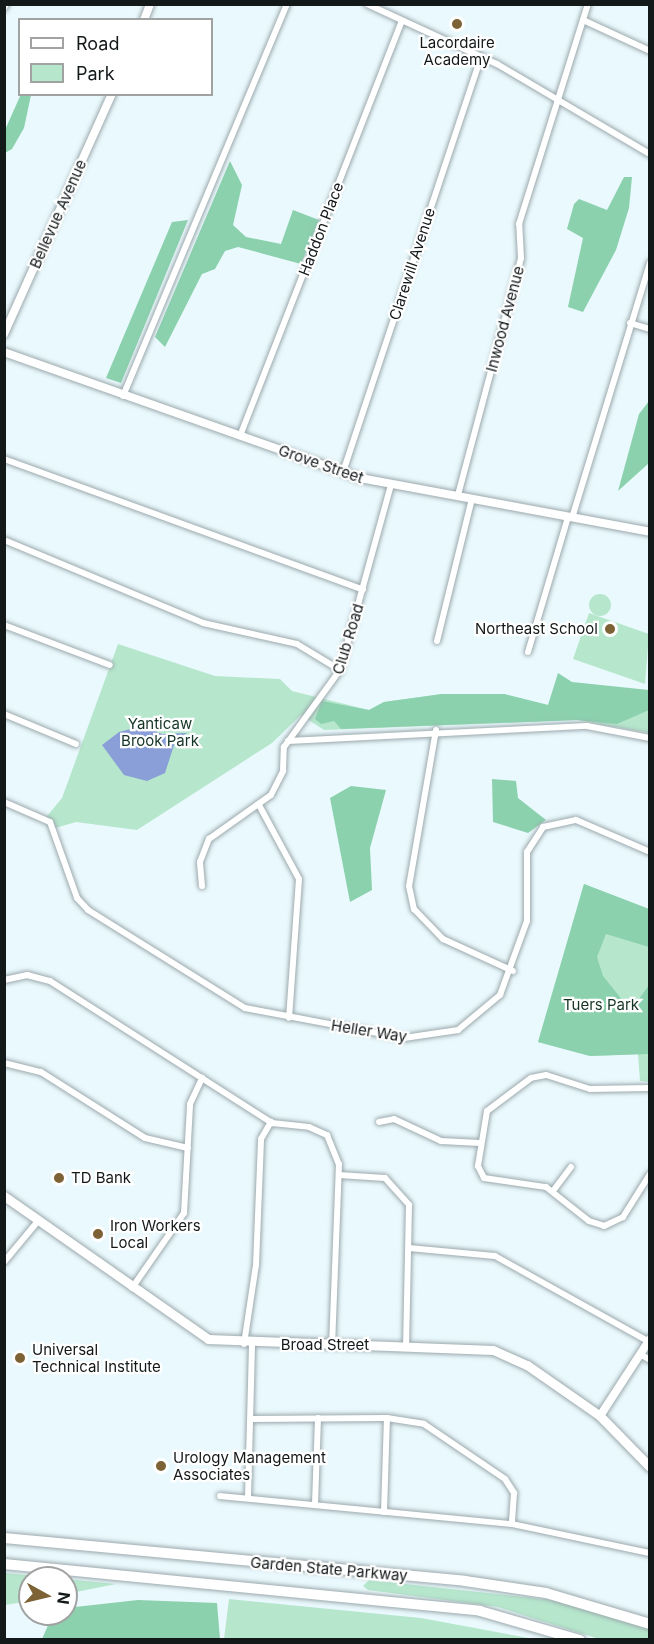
<!DOCTYPE html>
<html>
<head>
<meta charset="utf-8">
<style>
	body { margin:0 }
	#map { position:relative; width:654px; height:1644px; overflow:hidden; background:#eaf9fd; font-family:Inter,sans-serif }
	div>[style] { position:absolute }
	[style*='--x'] { left:calc(var(--x)*1px); top:calc(var(--y)*1px); width:calc(var(--w)*1px); rotate:calc(var(--a)*1deg) }
	.green>* { inset:0; background:#b6e7cd }
	.round { border-radius:50% }
	.forest>* { inset:0; background:#8bd1ae }
	.water>* { inset:0; background:#8a9ed7 }
	.roads { filter:drop-shadow(0 0 2px #9ca9ad) drop-shadow(0 0 2px #9ca9ad) }
	.street>* { height:6px; margin:-3px; padding:0 3px; transform-origin:3px; border-radius:3px; background:#fff }
	.secondary>* { height:8px; margin:-4px; padding:0 4px; transform-origin:4px; border-radius:4px; background:#fff }
	.primary>* { height:9px; margin:-4.5px; padding:0 4.5px; transform-origin:4.5px; border-radius:4.5px; background:#fff }
	.highway>* { height:10px; margin:-5px; padding:0 5px; transform-origin:5px; border-radius:5px; background:#fff }
	.dots>* { width:16px; height:16px; translate:-50% -50%; box-sizing:border-box; border:3px solid #fff; border-radius:50% }
	span { translate:-50% -50%; white-space:nowrap; text-align:center; line-height:1.15; -webkit-text-stroke:4.5px #fff; paint-order:stroke }
	.poi-label { font-size:15px; color:#131819 }
	.right { translate:-100% -50%; text-align:right }
	.left { translate:0 -50%; text-align:left }
	.street-label { font-size:15px; color:#131819 }
	.park-label { font-size:15px; color:#143425 }
	.frame { position:absolute; inset:0; border:6px solid #131819; pointer-events:none }
	.legend { position:absolute; left:18px; top:18px; width:195px; height:78px; box-sizing:border-box; background:#fff; border:2px solid #a1a3a3; margin:0; padding:8px 10px; list-style:none; font-size:18px; color:#131819 }
	.legend li { display:flex; align-items:center; gap:12px; height:30px }
	.legend b { width:30px; border:2px solid #a1a3a3 }
	.north { position:absolute; left:18px; top:1566px; width:60px; height:60px; box-sizing:border-box; background:#fff; border:2px solid #a1a3a3; border-radius:50%; rotate:98deg; font-size:16px; font-weight:700; line-height:24px; text-align:center; color:#131819 }
	.north::after { content:''; display:block; margin:auto; width:21px; height:27px; background:#7c6234; clip-path:polygon(50% 0,100% 100%,50% 72%,0 100%) }
</style>
</head>
<body>
<div id="map">
	<div class="green">
		<i class="round" style="left:589px;top:594px;width:22px;height:22px"></i>
		<i style="clip-path:polygon(589px 613px,649px 634px,645px 684px,573px 659px)"></i>
		<i style="clip-path:polygon(118px 644px,215px 676px,280px 679px,292px 691px,369px 710px,384px 702px,442px 694px,504px 694px,548px 705px,649px 697px,649px 733px,577px 720px,324px 730px,301px 715px,272px 743px,137px 830px,76px 822px,52px 829px,43px 821px,62px 798px)"></i>
		<i style="clip-path:polygon(584px 884px,649px 909px,649px 1082px,640px 1081px,638px 1054px,590px 1056px,538px 1042px)"></i>
		<i style="clip-path:polygon(4px 1573px,5px 1573px,58px 1578px,30px 1578px,30px 1601px,5px 1605px)"></i>
		<i style="clip-path:polygon(66px 1579px,116px 1584px,66px 1594px)"></i>
		<i style="clip-path:polygon(369px 1580px,552px 1600px,649px 1627px,649px 1639px,599px 1639px,498px 1607px,368px 1590px,363px 1586px)"></i>
		<i style="clip-path:polygon(229px 1599px,421px 1618px,534px 1639px,224px 1639px)"></i>
	</div>
	<div class="forest">
		<i style="clip-path:polygon(21px 94px,31px 95px,24px 128px,12px 149px,5px 153px,5px 130px)"></i>
		<i style="clip-path:polygon(230px 161px,242px 185px,233px 225px,246px 237px,281px 244px,293px 210px,319px 220px,301px 264px,238px 247px,225px 251px,215px 269px,202px 274px,165px 347px,155px 337px)"></i>
		<i style="clip-path:polygon(624px 177px,632px 177px,629px 208px,616px 250px,583px 312px,568px 307px,583px 238px,567px 229px,574px 204px,579px 199px,607px 210px)"></i>
		<i style="clip-path:polygon(188px 220px,121px 383px,106px 378px,172px 222px)"></i>
		<i style="clip-path:polygon(649px 401px,649px 463px,618px 491px,639px 414px)"></i>
		<i style="clip-path:polygon(558px 673px,572px 682px,649px 690px,649px 710px,617px 724px,577px 720px,341px 729px,334px 721px,321px 724px,315px 719px,322px 701px,369px 710px,384px 702px,442px 694px,504px 694px,548px 705px)"></i>
		<i style="clip-path:polygon(492px 779px,516px 781px,518px 798px,546px 820px,528px 833px,493px 822px)"></i>
		<i style="clip-path:polygon(351px 786px,386px 790px,370px 848px,372px 890px,350px 902px,330px 798px)"></i>
		<i style="clip-path:polygon(584px 884px,649px 909px,649px 947px,606px 934px,597px 957px,603px 976px,624px 1002px,634px 1006px,649px 985px,649px 1054px,590px 1056px,538px 1042px)"></i>
		<i style="clip-path:polygon(138px 1600px,217px 1603px,220px 1639px,42px 1639px,53px 1614px,66px 1614px,66px 1608px)"></i>
	</div>
	<div class="water">
		<i style="clip-path:polygon(143px 726px,162px 734px,187px 733px,175px 742px,165px 773px,147px 781px,124px 775px,102px 745px,119px 732px)"></i>
	</div>
	<div class="roads">
		<div class="street">
			<i style="--x:367;--y:4;--w:143;--a:24.8"></i>
			<i style="--x:497;--y:64;--w:178;--a:30.5"></i>
			<i style="--x:4;--y:8;--w:4;--a:-63"></i>
			<i style="--x:583;--y:20;--w:74;--a:24.8"></i>
			<i style="--x:630;--y:323;--w:21;--a:17"></i>
			<i style="--x:123;--y:396;--w:425;--a:-67.3"></i>
			<i style="--x:240;--y:436;--w:445;--a:-68.7"></i>
			<i style="--x:4;--y:459;--w:382;--a:20"></i>
			<i style="--x:343;--y:472;--w:438;--a:-71.6"></i>
			<i style="--x:458;--y:495;--w:245;--a:-75.1"></i>
			<i style="--x:521;--y:258;--w:34;--a:-93"></i>
			<i style="--x:519;--y:224;--w:231;--a:-72.6"></i>
			<i style="--x:572;--y:518;--w:267;--a:-73"></i>
			<i style="--x:4;--y:540;--w:216;--a:22.6"></i>
			<i style="--x:203;--y:623;--w:96;--a:12.6"></i>
			<i style="--x:297;--y:644;--w:50;--a:31.2"></i>
			<i style="--x:4;--y:625;--w:113;--a:20.7"></i>
			<i style="--x:437;--y:641;--w:147;--a:-76.2"></i>
			<i style="--x:528;--y:652;--w:141;--a:-73.5"></i>
			<i style="--x:4;--y:714;--w:78;--a:22.6"></i>
			<i style="--x:436;--y:730;--w:158;--a:99.8"></i>
			<i style="--x:409;--y:886;--w:24;--a:78"></i>
			<i style="--x:414;--y:909;--w:42;--a:46"></i>
			<i style="--x:443;--y:939;--w:77;--a:24.6"></i>
			<i style="--x:288;--y:741;--w:299;--a:-2.9"></i>
			<i style="--x:587;--y:726;--w:64;--a:10.8"></i>
			<i style="--x:4;--y:802;--w:50;--a:23.5"></i>
			<i style="--x:50;--y:822;--w:81;--a:70.4"></i>
			<i style="--x:77;--y:898;--w:16;--a:47"></i>
			<i style="--x:88;--y:910;--w:185;--a:32"></i>
			<i style="--x:245;--y:1008;--w:162;--a:10.7"></i>
			<i style="--x:404;--y:1038;--w:55;--a:-8.4"></i>
			<i style="--x:458;--y:1030;--w:55;--a:-39.8"></i>
			<i style="--x:500;--y:995;--w:79;--a:-70"></i>
			<i style="--x:527;--y:921;--w:69;--a:-90"></i>
			<i style="--x:527;--y:852;--w:30;--a:-57"></i>
			<i style="--x:543;--y:827;--w:34;--a:-12"></i>
			<i style="--x:576;--y:820;--w:81;--a:23.4"></i>
			<i style="--x:259;--y:805;--w:84;--a:61.6"></i>
			<i style="--x:299;--y:879;--w:139;--a:94.1"></i>
			<i style="--x:202;--y:886;--w:24;--a:-95"></i>
			<i style="--x:200;--y:862;--w:25;--a:-69"></i>
			<i style="--x:209;--y:839;--w:76;--a:-35.4"></i>
			<i style="--x:271;--y:795;--w:27;--a:-63"></i>
			<i style="--x:283;--y:771;--w:24;--a:-88"></i>
			<i style="--x:284;--y:747;--w:95;--a:-54"></i>
			<i style="--x:340;--y:670;--w:192;--a:-74.6"></i>
			<i style="--x:4;--y:980;--w:24;--a:-12"></i>
			<i style="--x:27;--y:975;--w:24;--a:15"></i>
			<i style="--x:50;--y:981;--w:264;--a:32.6"></i>
			<i style="--x:272;--y:1123;--w:37;--a:6"></i>
			<i style="--x:309;--y:1127;--w:20;--a:24"></i>
			<i style="--x:327;--y:1135;--w:31;--a:68"></i>
			<i style="--x:339;--y:1164;--w:180;--a:92.2"></i>
			<i style="--x:4;--y:1063;--w:38;--a:14"></i>
			<i style="--x:41;--y:1072;--w:123;--a:32.4"></i>
			<i style="--x:145;--y:1138;--w:44;--a:13.1"></i>
			<i style="--x:650;--y:1088;--w:60;--a:179"></i>
			<i style="--x:590;--y:1089;--w:46;--a:-162.3"></i>
			<i style="--x:546;--y:1075;--w:15;--a:169"></i>
			<i style="--x:531;--y:1078;--w:55;--a:143.1"></i>
			<i style="--x:487;--y:1111;--w:56;--a:99.3"></i>
			<i style="--x:478;--y:1166;--w:13;--a:63"></i>
			<i style="--x:484;--y:1178;--w:63;--a:8.3"></i>
			<i style="--x:546;--y:1187;--w:55;--a:38.3"></i>
			<i style="--x:589;--y:1221;--w:16;--a:18"></i>
			<i style="--x:604;--y:1226;--w:21;--a:-25"></i>
			<i style="--x:623;--y:1217;--w:51;--a:-57.9"></i>
			<i style="--x:379;--y:1122;--w:15;--a:-11"></i>
			<i style="--x:394;--y:1119;--w:52;--a:25.1"></i>
			<i style="--x:441;--y:1141;--w:39;--a:3"></i>
			<i style="--x:339;--y:1175;--w:46;--a:3.7"></i>
			<i style="--x:385;--y:1178;--w:36;--a:48"></i>
			<i style="--x:409;--y:1205;--w:140;--a:91.2"></i>
			<i style="--x:553;--y:1191;--w:30;--a:-53"></i>
			<i style="--x:409;--y:1248;--w:86;--a:5.3"></i>
			<i style="--x:495;--y:1256;--w:175;--a:29.1"></i>
			<i style="--x:4;--y:1262;--w:53;--a:-50.3"></i>
			<i style="--x:132;--y:1288;--w:91;--a:-55.3"></i>
			<i style="--x:184;--y:1213;--w:109;--a:-86.8"></i>
			<i style="--x:190;--y:1104;--w:29;--a:-65"></i>
			<i style="--x:244;--y:1344;--w:80;--a:-81.4"></i>
			<i style="--x:256;--y:1265;--w:126;--a:-87.7"></i>
			<i style="--x:261;--y:1139;--w:20;--a:-60"></i>
			<i style="--x:640;--y:1354;--w:12;--a:31"></i>
			<i style="--x:251;--y:1419;--w:136;--a:-0.4"></i>
			<i style="--x:387;--y:1418;--w:37;--a:9"></i>
			<i style="--x:424;--y:1424;--w:98;--a:34.2"></i>
			<i style="--x:505;--y:1479;--w:17;--a:57"></i>
			<i style="--x:514;--y:1493;--w:31;--a:94"></i>
			<i style="--x:220;--y:1496;--w:293;--a:5.5"></i>
			<i style="--x:512;--y:1524;--w:141;--a:11.9"></i>
			<i style="--x:248;--y:1498;--w:153;--a:-88.5"></i>
			<i style="--x:315;--y:1504;--w:86;--a:-88"></i>
			<i style="--x:384;--y:1512;--w:94;--a:-88.2"></i>
		</div>
		<div class="secondary">
			<i style="--x:144;--y:20;--w:17;--a:-69"></i>
			<i style="--x:4;--y:334;--w:263;--a:-65.8"></i>
			<i style="--x:4;--y:352;--w:378;--a:19.5"></i>
			<i style="--x:360;--y:478;--w:295;--a:10.5"></i>
			<i style="--x:600;--y:1416;--w:92;--a:-57"></i>
		</div>
		<div class="primary">
			<i style="--x:4;--y:1196;--w:249;--a:35"></i>
			<i style="--x:208;--y:1339;--w:285;--a:2.2"></i>
			<i style="--x:493;--y:1350;--w:37;--a:24"></i>
			<i style="--x:527;--y:1365;--w:89;--a:34.9"></i>
			<i style="--x:600;--y:1416;--w:71;--a:45.6"></i>
		</div>
		<div class="highway">
			<i style="--x:4;--y:1538;--w:463;--a:5.3"></i>
			<i style="--x:465;--y:1581;--w:82;--a:8.4"></i>
			<i style="--x:546;--y:1593;--w:109;--a:16.6"></i>
			<i style="--x:4;--y:1564;--w:478;--a:5.6"></i>
			<i style="--x:480;--y:1611;--w:104;--a:16.2"></i>
		</div>
	</div>
	<div class="dots">
		<i style="left:457px;top:24px;background:#7c6234"></i>
		<i style="left:610px;top:629px;background:#7c6234"></i>
		<i style="left:59px;top:1178px;background:#7c6234"></i>
		<i style="left:98px;top:1234px;background:#7c6234"></i>
		<i style="left:20px;top:1358px;background:#7c6234"></i>
		<i style="left:161px;top:1466px;background:#7c6234"></i>
	</div>
	<div class="poi-label">
		<span style="left:457px;top:51px">Lacordaire<br>Academy</span>
		<span class="right" style="left:598px;top:629px">Northeast School</span>
		<span class="left" style="left:71px;top:1178px">TD Bank</span>
		<span class="left" style="left:110px;top:1234px">Iron Workers<br>Local</span>
		<span class="left" style="left:32px;top:1358px">Universal<br>Technical Institute</span>
		<span class="left" style="left:173px;top:1466px">Urology Management<br>Associates</span>
	</div>
	<div class="street-label">
		<span style="left:58px;top:214px;rotate:-66deg">Bellevue Avenue</span>
		<span style="left:321px;top:229px;rotate:-69deg">Haddon Place</span>
		<span style="left:412px;top:264px;rotate:-72deg">Clarewill Avenue</span>
		<span style="left:505px;top:319px;rotate:-75deg">Inwood Avenue</span>
		<span style="left:321px;top:464px;rotate:19deg">Grove Street</span>
		<span style="left:348px;top:639px;rotate:-73deg">Club Road</span>
		<span style="left:369px;top:1031px;rotate:9deg">Heller Way</span>
		<span style="left:325px;top:1345px">Broad Street</span>
		<span style="left:329px;top:1569px;rotate:5deg">Garden State Parkway</span>
	</div>
	<div class="park-label">
		<span style="left:160px;top:732px">Yanticaw<br>Brook Park</span>
		<span style="left:601px;top:1005px">Tuers Park</span>
	</div>
	<div class="frame"></div>
	<ul class="legend">
	<li><b style="height:8px;background:#fff"></b>Road</li>
	<li><b style="height:16px;background:#b6e7cd"></b>Park</li>
	</ul>
	<div class="north">N</div>
</div>
</body>
</html>
